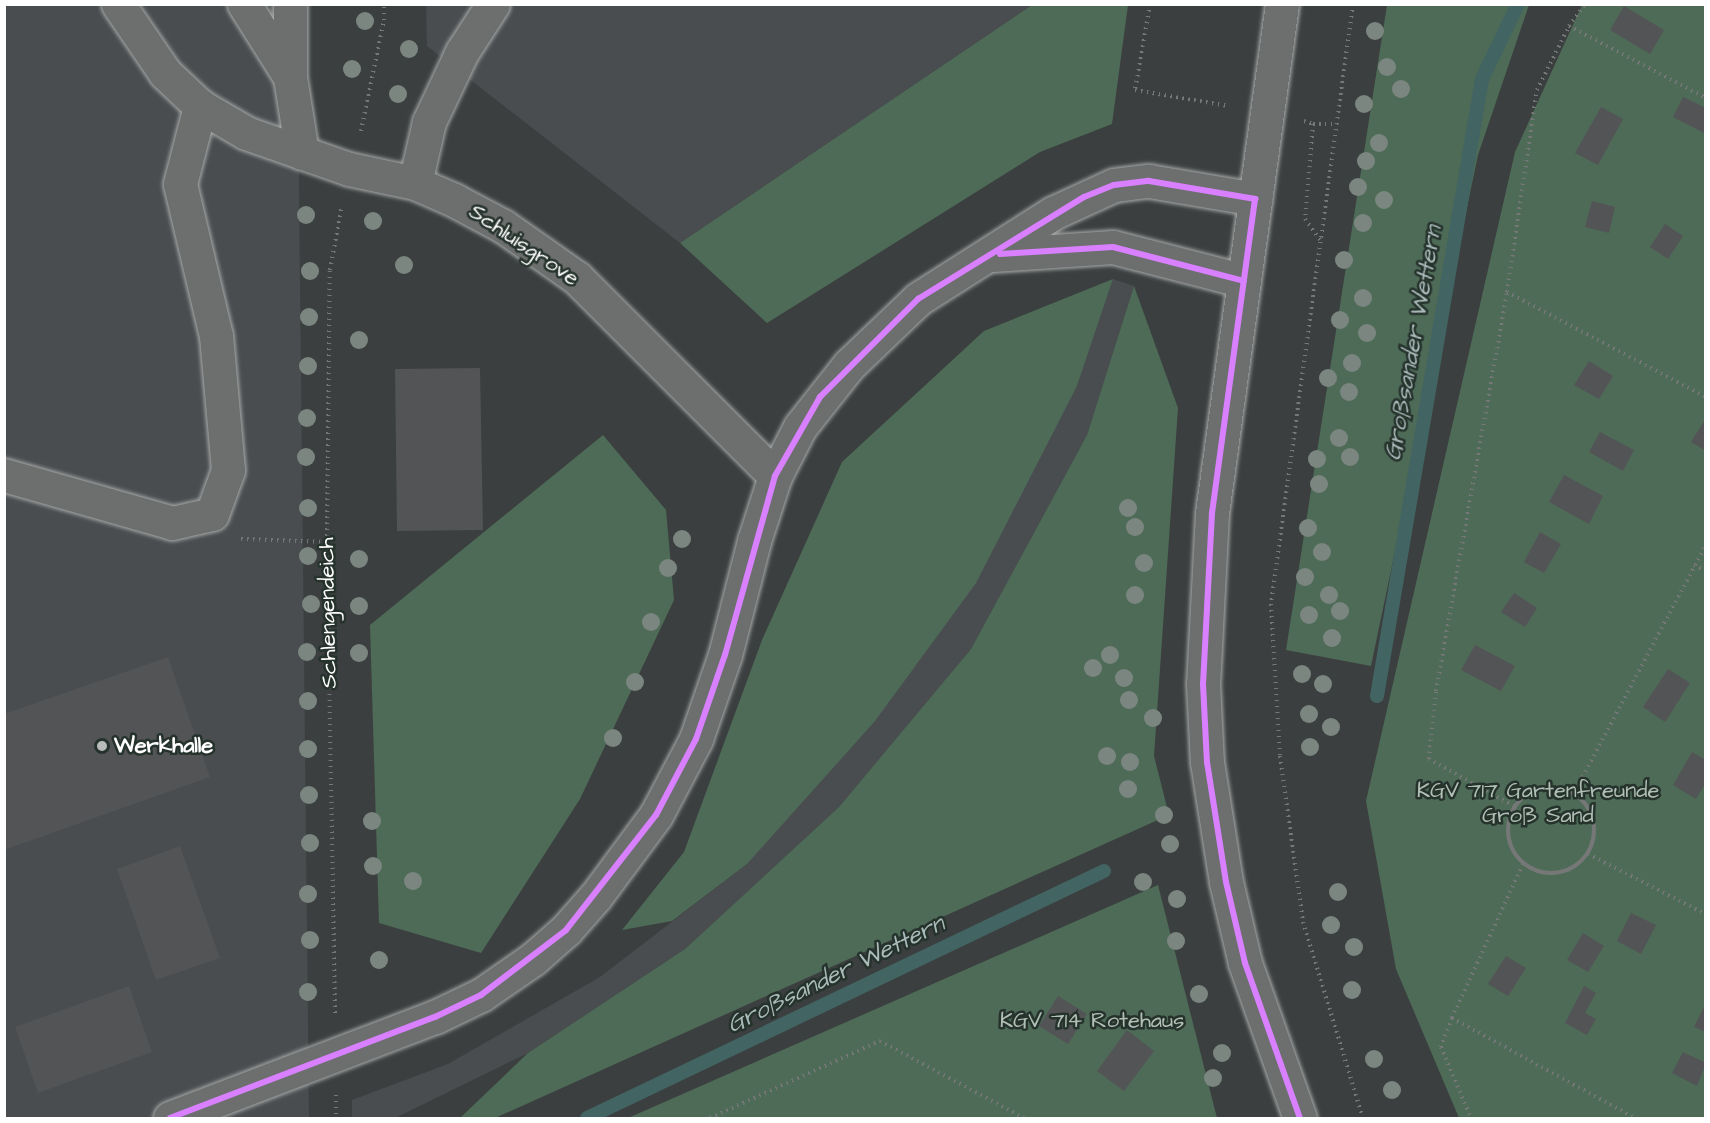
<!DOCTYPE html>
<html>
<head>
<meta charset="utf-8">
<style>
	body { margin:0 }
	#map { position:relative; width:1710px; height:1123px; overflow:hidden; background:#3b3f3f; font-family:"Architects Daughter",sans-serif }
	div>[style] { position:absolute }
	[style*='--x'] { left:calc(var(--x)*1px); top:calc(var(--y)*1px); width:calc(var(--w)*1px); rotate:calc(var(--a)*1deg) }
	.built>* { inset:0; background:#494d4f }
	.green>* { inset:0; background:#4e6b58 }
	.stream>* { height:14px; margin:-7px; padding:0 7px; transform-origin:7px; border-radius:7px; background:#426462 }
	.building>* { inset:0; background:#535456 }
	.path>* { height:4px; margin-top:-2px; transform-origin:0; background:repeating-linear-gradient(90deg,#767877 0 1.5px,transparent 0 6px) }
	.path>.ring { margin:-2px; padding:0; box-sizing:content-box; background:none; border:4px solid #767877; border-radius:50% }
	.roads { filter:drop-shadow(0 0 2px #a7a9a9) drop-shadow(0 0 2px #a7a9a9) }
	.minor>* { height:33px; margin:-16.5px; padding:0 16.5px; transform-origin:16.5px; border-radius:16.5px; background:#6c6f6e }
	.major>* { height:33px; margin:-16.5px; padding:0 16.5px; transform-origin:16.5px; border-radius:16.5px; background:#6c6f6e }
	.bus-1>* { height:6px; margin:-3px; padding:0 3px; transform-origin:3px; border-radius:3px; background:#d880ff }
	.trees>* { width:18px; height:18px; margin:-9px; border-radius:50%; background:#7c8680 }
	.dots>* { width:16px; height:16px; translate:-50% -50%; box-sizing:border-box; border:3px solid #26332d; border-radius:50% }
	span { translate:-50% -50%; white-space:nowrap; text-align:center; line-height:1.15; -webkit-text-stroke:5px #26332d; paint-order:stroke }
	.street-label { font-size:22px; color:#fff }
	.poi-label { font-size:22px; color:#fff; font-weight:700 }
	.left { translate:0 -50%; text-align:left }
	.park-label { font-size:22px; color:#b1c0b6 }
	.water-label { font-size:24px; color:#aabbba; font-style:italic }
	.frame { position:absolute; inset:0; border:6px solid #fff; pointer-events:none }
</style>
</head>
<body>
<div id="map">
	<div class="built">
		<i style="clip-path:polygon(5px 5px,297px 5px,309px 1118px,5px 1118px)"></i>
		<i style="clip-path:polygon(426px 5px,1032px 5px,680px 243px,427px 46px)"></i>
		<i style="clip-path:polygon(1113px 279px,1134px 286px,1087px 435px,971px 649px,839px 807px,685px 949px,528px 1053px,395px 1118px,352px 1118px,352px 1100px,448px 1064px,600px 977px,747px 864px,1077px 386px)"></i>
	</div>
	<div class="green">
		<i style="clip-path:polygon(1032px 5px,1128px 5px,1112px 124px,1040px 152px,767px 323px,680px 243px)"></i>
		<i style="clip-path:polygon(1387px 5px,1529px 5px,1478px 155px,1371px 666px,1286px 650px)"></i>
		<i style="clip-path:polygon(1582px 5px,1705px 5px,1705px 1118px,1459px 1118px,1396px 969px,1366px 801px,1515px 152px)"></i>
		<i style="clip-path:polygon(1113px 279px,1077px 386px,976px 583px,875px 721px,747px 864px,672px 921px,622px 930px,684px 852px,762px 640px,842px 462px,984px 331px)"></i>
		<i style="clip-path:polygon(1134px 286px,1178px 408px,1154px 756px,1169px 815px,495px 1118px,460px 1118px,528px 1053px,685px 949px,839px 807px,971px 649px,1087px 435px)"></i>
		<i style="clip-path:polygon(603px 435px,666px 510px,674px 600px,580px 799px,481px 953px,379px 923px,370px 625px)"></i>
		<i style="clip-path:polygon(1158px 885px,1217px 1118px,628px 1118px)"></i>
	</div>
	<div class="stream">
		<i style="--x:1377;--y:696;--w:626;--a:-80.34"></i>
		<i style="--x:1482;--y:79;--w:83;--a:-64.4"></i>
		<i style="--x:587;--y:1118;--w:573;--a:-25.54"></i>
	</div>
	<div class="building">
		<i style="clip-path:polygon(1624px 6px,1664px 30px,1650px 54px,1610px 30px)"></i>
		<i style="clip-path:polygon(1683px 97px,1706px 108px,1706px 134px,1673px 117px)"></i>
		<i style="clip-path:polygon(1601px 107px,1623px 119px,1598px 165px,1575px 153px)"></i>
		<i style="clip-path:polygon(1592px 201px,1615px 207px,1609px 233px,1585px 227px)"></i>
		<i style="clip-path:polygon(1665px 224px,1683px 236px,1668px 259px,1650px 247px)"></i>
		<i style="clip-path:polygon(1589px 361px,1613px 376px,1599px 399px,1574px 385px)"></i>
		<i style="clip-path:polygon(480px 368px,483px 530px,397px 531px,395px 369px)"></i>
		<i style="clip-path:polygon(1706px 418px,1706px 451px,1691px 442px)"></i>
		<i style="clip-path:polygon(1600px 432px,1634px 450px,1623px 471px,1589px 452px)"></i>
		<i style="clip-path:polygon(1564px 475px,1603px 496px,1589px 524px,1549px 502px)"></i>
		<i style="clip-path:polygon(1540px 532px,1561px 544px,1544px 573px,1524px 562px)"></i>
		<i style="clip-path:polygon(1514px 593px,1537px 608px,1525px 627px,1501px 612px)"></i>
		<i style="clip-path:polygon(1475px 645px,1515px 666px,1501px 691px,1461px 670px)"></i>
		<i style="clip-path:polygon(168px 657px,210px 777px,4px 850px,4px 714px)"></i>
		<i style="clip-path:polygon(1668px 669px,1690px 683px,1665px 722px,1643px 707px)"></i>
		<i style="clip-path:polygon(1692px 752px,1706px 760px,1706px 782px,1696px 799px,1673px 785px)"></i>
		<i style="clip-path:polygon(180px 846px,220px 958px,156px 980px,117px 869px)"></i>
		<i style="clip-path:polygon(1631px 913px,1656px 925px,1641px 954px,1617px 941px)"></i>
		<i style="clip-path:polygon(1583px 933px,1604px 946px,1588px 972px,1567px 960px)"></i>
		<i style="clip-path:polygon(1506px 956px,1526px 968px,1508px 996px,1488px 984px)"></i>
		<i style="clip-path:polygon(129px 986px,152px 1052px,38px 1093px,15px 1027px)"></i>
		<i style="clip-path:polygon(1584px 986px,1596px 993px,1585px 1013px,1596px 1019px,1587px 1035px,1565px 1023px)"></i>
		<i style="clip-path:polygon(1058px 996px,1087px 1014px,1068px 1044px,1039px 1026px)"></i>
		<i style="clip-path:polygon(1706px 1003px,1706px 1032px,1694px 1027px)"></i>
		<i style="clip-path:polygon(1127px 1030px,1154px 1051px,1124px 1091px,1097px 1071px)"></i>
		<i style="clip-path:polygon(1683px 1052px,1706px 1063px,1697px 1086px,1672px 1073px)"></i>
	</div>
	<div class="path">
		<i style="--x:1150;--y:4;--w:87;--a:99.9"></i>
		<i style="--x:1135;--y:90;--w:95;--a:9.7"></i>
		<i style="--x:1353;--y:4;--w:606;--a:97.78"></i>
		<i style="--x:1271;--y:604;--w:152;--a:86.6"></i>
		<i style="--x:1280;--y:756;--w:168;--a:82.1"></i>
		<i style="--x:1303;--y:922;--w:205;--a:73"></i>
		<i style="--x:1569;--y:26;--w:155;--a:27.7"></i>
		<i style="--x:1304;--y:121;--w:9;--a:18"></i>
		<i style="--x:1313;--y:124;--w:95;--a:94.8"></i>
		<i style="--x:1305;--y:219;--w:27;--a:54"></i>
		<i style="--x:1313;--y:124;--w:24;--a:0"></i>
		<i style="--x:361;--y:131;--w:113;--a:-78.3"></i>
		<i style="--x:384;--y:20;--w:16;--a:-90"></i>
		<i style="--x:1507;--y:292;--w:225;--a:27.8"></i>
		<i style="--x:241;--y:539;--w:86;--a:2"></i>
		<i style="--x:1694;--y:565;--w:13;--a:27"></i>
		<i class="ring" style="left:1508px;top:787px;width:82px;height:82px"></i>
		<i style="--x:1574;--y:793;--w:281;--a:-62"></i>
		<i style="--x:1514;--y:806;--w:97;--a:-151.1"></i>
		<i style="--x:1429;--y:759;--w:68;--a:-84.1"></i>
		<i style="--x:1436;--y:691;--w:405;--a:-79.9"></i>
		<i style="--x:1507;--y:292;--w:204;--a:-81.6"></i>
		<i style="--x:1537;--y:90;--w:72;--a:-63.4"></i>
		<i style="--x:1569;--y:26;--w:27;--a:-54"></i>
		<i style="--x:1588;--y:854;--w:132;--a:27"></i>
		<i style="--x:1523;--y:864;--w:170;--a:114.8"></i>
		<i style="--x:1452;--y:1018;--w:209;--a:28.7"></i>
		<i style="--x:335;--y:1013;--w:471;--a:-91"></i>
		<i style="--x:327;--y:542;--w:272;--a:-89.4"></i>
		<i style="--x:330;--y:270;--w:66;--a:-79.5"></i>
		<i style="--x:1452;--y:1018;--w:31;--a:111"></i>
		<i style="--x:1441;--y:1047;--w:77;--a:67.1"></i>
		<i style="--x:336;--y:1095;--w:23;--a:90"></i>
		<i style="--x:710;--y:1118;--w:187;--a:-24.4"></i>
		<i style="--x:880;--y:1041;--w:163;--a:28.1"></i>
	</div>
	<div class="roads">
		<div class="minor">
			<i style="--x:118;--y:4;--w:83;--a:55.7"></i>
			<i style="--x:165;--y:73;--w:48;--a:43.3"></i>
			<i style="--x:200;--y:106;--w:53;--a:30.4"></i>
			<i style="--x:246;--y:133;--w:109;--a:19.3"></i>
			<i style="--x:349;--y:169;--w:67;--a:12"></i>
			<i style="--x:415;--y:183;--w:43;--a:23.6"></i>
			<i style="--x:454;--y:200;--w:55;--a:28"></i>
			<i style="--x:503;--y:226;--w:90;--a:35.1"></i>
			<i style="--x:577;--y:278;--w:280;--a:45"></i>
			<i style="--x:244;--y:4;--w:86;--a:57.8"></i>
			<i style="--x:290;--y:77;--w:77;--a:81"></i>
			<i style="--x:290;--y:77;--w:73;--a:-90"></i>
			<i style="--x:415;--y:183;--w:63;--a:-77.1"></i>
			<i style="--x:429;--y:122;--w:77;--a:-64.8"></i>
			<i style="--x:462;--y:52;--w:57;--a:-57.1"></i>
			<i style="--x:4;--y:475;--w:175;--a:15.9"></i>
			<i style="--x:172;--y:523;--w:41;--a:-12.7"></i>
			<i style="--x:212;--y:514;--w:47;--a:-70"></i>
			<i style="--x:228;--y:470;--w:135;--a:-95.1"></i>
			<i style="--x:216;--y:336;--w:156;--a:-103.3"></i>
			<i style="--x:180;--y:184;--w:81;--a:-75.6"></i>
		</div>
		<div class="major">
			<i style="--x:1282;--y:4;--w:514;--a:97.83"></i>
			<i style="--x:1212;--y:513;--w:171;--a:93"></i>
			<i style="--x:1203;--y:684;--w:78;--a:87.1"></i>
			<i style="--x:1207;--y:762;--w:121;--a:81"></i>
			<i style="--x:1226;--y:882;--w:83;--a:76.8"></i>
			<i style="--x:1245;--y:963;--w:164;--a:70.5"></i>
			<i style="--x:993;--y:255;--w:120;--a:-3.8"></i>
			<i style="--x:1113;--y:247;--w:135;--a:14.5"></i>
			<i style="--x:170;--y:1118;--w:284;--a:-20.9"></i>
			<i style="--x:435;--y:1017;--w:51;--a:-25.6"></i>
			<i style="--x:481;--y:995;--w:63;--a:-34.7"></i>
			<i style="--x:533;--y:959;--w:44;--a:-41.3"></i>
			<i style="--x:566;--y:930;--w:45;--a:-48.6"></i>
			<i style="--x:596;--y:896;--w:101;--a:-53.5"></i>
			<i style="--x:656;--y:815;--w:86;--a:-62.2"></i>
			<i style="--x:696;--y:739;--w:89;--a:-71"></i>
			<i style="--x:725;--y:655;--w:118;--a:-75.7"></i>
			<i style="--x:754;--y:541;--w:68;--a:-72.1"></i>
			<i style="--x:775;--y:476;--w:55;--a:-63"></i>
			<i style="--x:800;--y:427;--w:79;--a:-51.7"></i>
			<i style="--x:849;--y:365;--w:95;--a:-43.7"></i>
			<i style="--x:918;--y:299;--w:160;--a:-32.5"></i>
			<i style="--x:1053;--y:213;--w:67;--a:-24.7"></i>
			<i style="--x:1114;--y:185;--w:35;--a:-7"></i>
			<i style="--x:1149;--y:181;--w:108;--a:9.6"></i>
		</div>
	</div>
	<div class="bus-1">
		<i style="--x:1000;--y:254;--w:113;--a:-3.5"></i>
		<i style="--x:1113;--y:247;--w:135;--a:14.5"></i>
		<i style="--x:170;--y:1118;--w:284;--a:-20.9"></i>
		<i style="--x:435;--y:1017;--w:51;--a:-25.6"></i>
		<i style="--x:481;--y:995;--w:107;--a:-37.4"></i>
		<i style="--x:566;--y:930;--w:146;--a:-52"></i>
		<i style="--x:656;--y:815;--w:86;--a:-62.2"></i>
		<i style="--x:696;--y:739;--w:89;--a:-71"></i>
		<i style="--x:725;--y:655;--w:186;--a:-74.4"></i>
		<i style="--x:775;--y:476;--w:91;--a:-60.3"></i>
		<i style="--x:820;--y:397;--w:139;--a:-45"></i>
		<i style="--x:918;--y:299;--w:195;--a:-31.6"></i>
		<i style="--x:1084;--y:197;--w:32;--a:-22"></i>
		<i style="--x:1114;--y:185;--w:35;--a:-7"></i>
		<i style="--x:1149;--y:181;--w:108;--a:9.6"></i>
		<i style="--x:1255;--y:199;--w:317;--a:97.8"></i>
		<i style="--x:1212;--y:513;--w:171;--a:93"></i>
		<i style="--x:1203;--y:684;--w:78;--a:87.1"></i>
		<i style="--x:1207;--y:762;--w:121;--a:81"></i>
		<i style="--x:1226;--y:882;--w:83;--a:76.8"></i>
		<i style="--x:1245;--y:963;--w:164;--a:70.5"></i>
	</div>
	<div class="trees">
		<i style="left:365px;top:21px"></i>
		<i style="left:1375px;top:31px"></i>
		<i style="left:409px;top:49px"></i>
		<i style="left:1387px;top:67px"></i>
		<i style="left:352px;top:69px"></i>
		<i style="left:1401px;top:89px"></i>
		<i style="left:398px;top:94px"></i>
		<i style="left:1364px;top:104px"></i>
		<i style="left:1379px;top:143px"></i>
		<i style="left:1366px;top:161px"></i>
		<i style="left:1358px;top:187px"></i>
		<i style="left:1384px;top:200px"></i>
		<i style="left:306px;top:215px"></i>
		<i style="left:373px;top:221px"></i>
		<i style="left:1363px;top:223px"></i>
		<i style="left:1344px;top:260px"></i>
		<i style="left:404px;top:265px"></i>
		<i style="left:310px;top:271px"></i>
		<i style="left:1363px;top:298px"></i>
		<i style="left:309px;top:317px"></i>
		<i style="left:1340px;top:320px"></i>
		<i style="left:1367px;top:333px"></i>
		<i style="left:359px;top:340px"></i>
		<i style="left:1352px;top:363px"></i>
		<i style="left:308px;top:366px"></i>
		<i style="left:1328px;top:378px"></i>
		<i style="left:1349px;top:392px"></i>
		<i style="left:307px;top:418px"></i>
		<i style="left:1339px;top:438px"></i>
		<i style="left:306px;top:457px"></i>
		<i style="left:1350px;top:457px"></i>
		<i style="left:1317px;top:459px"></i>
		<i style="left:1319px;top:484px"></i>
		<i style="left:308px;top:508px"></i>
		<i style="left:1128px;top:508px"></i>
		<i style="left:1135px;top:527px"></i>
		<i style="left:1308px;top:528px"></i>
		<i style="left:682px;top:539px"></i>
		<i style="left:1322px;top:552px"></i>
		<i style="left:308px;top:556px"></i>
		<i style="left:359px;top:559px"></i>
		<i style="left:1144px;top:563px"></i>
		<i style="left:668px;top:568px"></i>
		<i style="left:1305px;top:577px"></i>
		<i style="left:1135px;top:595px"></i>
		<i style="left:1329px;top:595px"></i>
		<i style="left:311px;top:604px"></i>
		<i style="left:359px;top:606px"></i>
		<i style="left:1340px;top:611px"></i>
		<i style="left:1309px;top:615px"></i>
		<i style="left:651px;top:622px"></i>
		<i style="left:1332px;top:638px"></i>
		<i style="left:307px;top:652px"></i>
		<i style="left:359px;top:653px"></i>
		<i style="left:1110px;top:655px"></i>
		<i style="left:1093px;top:668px"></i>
		<i style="left:1302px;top:674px"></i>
		<i style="left:1124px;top:678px"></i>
		<i style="left:635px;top:682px"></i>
		<i style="left:1323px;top:684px"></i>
		<i style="left:1129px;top:700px"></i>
		<i style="left:308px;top:701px"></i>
		<i style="left:1309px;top:714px"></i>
		<i style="left:1153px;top:718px"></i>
		<i style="left:1331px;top:727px"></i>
		<i style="left:613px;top:738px"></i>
		<i style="left:1310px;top:747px"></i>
		<i style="left:308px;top:749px"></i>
		<i style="left:1107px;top:756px"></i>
		<i style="left:1130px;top:762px"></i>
		<i style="left:1128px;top:789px"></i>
		<i style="left:309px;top:795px"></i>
		<i style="left:1164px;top:815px"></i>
		<i style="left:372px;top:821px"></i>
		<i style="left:310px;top:843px"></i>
		<i style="left:1170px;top:844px"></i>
		<i style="left:373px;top:866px"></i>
		<i style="left:413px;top:881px"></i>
		<i style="left:1143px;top:882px"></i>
		<i style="left:1338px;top:892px"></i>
		<i style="left:308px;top:894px"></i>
		<i style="left:1177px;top:899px"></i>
		<i style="left:1331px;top:925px"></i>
		<i style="left:310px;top:940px"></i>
		<i style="left:1176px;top:941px"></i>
		<i style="left:1354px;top:947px"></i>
		<i style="left:379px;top:960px"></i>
		<i style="left:1352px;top:990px"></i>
		<i style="left:308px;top:992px"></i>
		<i style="left:1199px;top:994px"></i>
		<i style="left:1222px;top:1053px"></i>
		<i style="left:1374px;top:1059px"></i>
		<i style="left:1213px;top:1078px"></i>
		<i style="left:1392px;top:1090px"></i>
	</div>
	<div class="dots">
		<i style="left:102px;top:746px;background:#babcbc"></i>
	</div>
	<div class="street-label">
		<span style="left:524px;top:245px;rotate:34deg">Schluisgrove</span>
		<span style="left:328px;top:613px;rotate:-91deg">Schlengendeich</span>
	</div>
	<div class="poi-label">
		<span class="left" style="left:114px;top:746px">Werkhalle</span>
	</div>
	<div class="park-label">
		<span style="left:1538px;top:803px">KGV 717 Gartenfreunde<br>Groß Sand</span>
		<span style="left:1092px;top:1021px">KGV 714 Rotehaus</span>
	</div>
	<div class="water-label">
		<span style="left:1414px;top:343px;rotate:-80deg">Großsander Wettern</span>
		<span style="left:836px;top:975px;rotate:-26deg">Großsander Wettern</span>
	</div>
	<div class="frame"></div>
</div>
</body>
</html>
